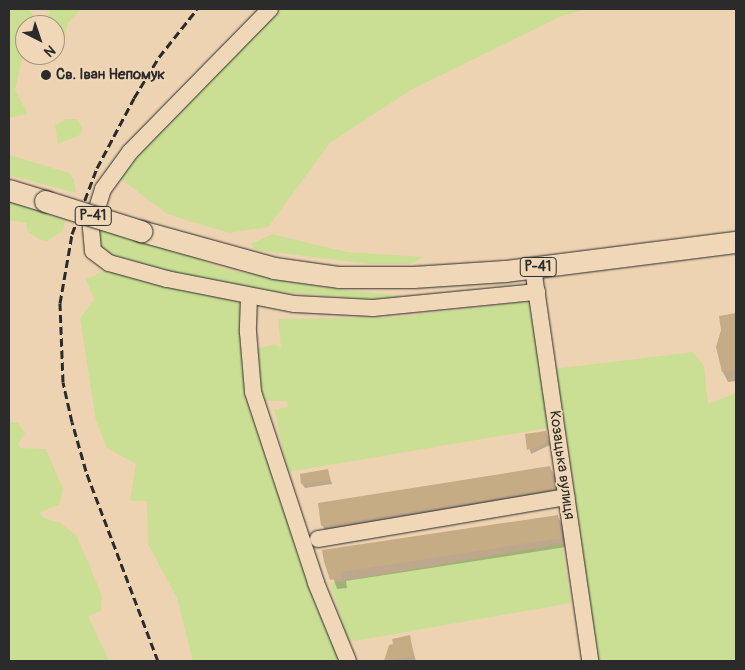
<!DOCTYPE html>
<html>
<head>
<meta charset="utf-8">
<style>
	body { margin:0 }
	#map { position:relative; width:745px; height:670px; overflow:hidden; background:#edd3b1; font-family:Pangolin,sans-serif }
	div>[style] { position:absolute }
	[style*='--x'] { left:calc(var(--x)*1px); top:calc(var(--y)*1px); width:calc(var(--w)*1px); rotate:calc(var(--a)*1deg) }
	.green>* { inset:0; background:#cbdf94 }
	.shadow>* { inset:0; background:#0003 }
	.building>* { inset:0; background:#c6ac84 }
	.roads { filter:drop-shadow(0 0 1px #2b2b2b) drop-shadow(0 0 1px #2b2b2b) }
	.minor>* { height:16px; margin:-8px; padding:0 8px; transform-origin:8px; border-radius:8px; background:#f0d7b8 }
	.major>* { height:21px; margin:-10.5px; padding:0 10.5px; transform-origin:10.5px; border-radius:10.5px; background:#f0d7b8 }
	.rail>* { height:3px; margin-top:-1.5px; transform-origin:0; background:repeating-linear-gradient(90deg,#2b2b2b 0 8px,transparent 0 12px) }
	.bridges { filter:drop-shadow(0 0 1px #2b2b2b) drop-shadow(0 0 1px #2b2b2b) }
	.major-bridge>* { height:21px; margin:-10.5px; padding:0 10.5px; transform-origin:10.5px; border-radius:10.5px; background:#f0d7b8 }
	.dots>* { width:14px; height:14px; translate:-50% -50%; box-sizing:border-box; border:2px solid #f0d7b8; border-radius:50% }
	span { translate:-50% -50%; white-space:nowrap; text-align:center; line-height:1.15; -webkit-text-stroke:4px #f0d7b8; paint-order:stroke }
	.shield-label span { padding:1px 4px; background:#f0d7b8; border:1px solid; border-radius:4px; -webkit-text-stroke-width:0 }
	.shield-label { font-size:14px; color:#2b2b2b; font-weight:700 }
	.poi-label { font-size:15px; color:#2b2b2b; font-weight:700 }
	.left { translate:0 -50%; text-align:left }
	.street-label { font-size:15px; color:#2b2b2b }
	.frame { position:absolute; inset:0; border:10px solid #2b2b2b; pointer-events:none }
	.north { position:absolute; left:15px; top:15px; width:50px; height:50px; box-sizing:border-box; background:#f0d7b8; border:1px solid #a19280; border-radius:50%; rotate:139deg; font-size:14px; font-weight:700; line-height:20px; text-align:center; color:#2b2b2b }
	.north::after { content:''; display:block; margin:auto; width:18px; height:22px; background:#2b2b2b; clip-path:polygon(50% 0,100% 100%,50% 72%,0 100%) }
</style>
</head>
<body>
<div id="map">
	<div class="green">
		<i style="clip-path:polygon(9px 9px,28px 9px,33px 15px,33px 25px,25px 25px,25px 46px,15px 90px,28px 114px,9px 118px)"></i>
		<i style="clip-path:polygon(50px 9px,82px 9px,68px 23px,65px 36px,55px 34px,55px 25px,45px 25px)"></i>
		<i style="clip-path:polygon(278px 9px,587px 9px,561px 16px,411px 90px,330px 143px,268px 227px,229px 233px,167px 214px,117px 176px)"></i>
		<i style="clip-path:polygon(66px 119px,77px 119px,82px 128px,80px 135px,58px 144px,55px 125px)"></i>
		<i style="clip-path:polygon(9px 155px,69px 173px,74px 179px,76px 193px,9px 175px)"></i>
		<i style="clip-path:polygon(9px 197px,65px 221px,63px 231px,47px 241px,39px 239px,27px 231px,26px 223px,9px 220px)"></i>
		<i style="clip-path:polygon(95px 228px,185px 253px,220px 268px,327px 288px,402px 296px,391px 301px,256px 290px,125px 263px,102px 248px)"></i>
		<i style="clip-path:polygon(272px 234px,347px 252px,424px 257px,410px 264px,369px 264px,264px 251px,255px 249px,251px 244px)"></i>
		<i style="clip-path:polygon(111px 268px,232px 294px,248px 315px,255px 349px,275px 344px,281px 349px,278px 319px,395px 317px,533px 301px,553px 427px,288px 472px,274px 410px,288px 407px,287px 401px,265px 401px,342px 661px,193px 661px,177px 598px,148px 544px,147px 501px,130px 501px,136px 464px,107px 448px,96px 421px,80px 318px,94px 300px,86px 279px)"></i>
		<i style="clip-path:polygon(693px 352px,704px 366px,708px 404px,736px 393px,736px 661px,594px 661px,577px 537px,574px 489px,553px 369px)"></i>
		<i style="clip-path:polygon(9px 422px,18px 423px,25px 433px,18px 444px,20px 448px,46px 449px,63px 489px,59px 505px,40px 512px,44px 518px,60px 523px,76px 535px,85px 555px,102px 596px,101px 611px,88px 616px,109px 661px,9px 661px)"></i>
		<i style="clip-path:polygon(562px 544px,571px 603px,348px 642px,330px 583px)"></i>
	</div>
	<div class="shadow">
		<i style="clip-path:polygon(736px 313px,736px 381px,728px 382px,723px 372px,721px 317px)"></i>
		<i style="clip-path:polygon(546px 432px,550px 445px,531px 454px,526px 435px)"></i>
		<i style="clip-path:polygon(550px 467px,555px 477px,559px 499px,328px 535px,322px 525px)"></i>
		<i style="clip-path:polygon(328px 471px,332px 484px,305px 488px,302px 484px)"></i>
		<i style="clip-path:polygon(557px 516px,563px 526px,566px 547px,346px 581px,347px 588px,337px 589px,324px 551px)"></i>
		<i style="clip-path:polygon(409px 637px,416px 661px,386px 661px,390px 646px)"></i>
	</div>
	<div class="building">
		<i style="clip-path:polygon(736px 313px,736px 370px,722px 372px,716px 347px,721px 330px,719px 316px)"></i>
		<i style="clip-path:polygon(546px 431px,548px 440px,545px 444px,527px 450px,525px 434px)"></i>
		<i style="clip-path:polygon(550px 466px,554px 489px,321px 526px,318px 503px)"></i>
		<i style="clip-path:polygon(328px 469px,330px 480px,301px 484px,300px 474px)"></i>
		<i style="clip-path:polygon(558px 515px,561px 538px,341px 572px,342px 578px,330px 580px,324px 562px,322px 550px)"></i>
		<i style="clip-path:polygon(410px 635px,414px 656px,384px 661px,389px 645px,393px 644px,392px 639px)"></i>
	</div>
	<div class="roads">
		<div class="minor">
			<i style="--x:270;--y:9;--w:200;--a:134.4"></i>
			<i style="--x:130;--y:152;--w:46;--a:126.1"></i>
			<i style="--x:103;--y:189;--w:41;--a:107.1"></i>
			<i style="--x:91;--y:228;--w:23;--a:85"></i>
			<i style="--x:93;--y:251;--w:20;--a:37"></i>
			<i style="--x:109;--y:263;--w:60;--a:15.4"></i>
			<i style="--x:167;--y:279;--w:130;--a:11.1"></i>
			<i style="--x:295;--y:304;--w:78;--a:2.9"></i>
			<i style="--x:373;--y:308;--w:165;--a:-5.6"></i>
			<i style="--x:533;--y:268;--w:397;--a:81.7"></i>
			<i style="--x:249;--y:297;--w:35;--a:92"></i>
			<i style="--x:248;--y:332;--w:60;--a:85.2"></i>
			<i style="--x:253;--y:392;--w:201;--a:71.7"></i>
			<i style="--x:316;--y:583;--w:84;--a:67.7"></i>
			<i style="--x:318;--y:539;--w:252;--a:-9.6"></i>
		</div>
		<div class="major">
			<i style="--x:9;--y:190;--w:38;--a:17"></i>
			<i style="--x:141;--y:231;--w:138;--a:15.5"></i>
			<i style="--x:274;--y:268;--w:66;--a:7.9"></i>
			<i style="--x:339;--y:277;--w:74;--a:0"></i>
			<i style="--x:413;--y:277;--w:92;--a:-3.7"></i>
			<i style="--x:505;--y:271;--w:233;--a:-7.2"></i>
		</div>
	</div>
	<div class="rail">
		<i style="--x:158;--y:661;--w:203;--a:-110.8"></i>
		<i style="--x:86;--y:471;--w:51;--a:-105.9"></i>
		<i style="--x:72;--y:422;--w:41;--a:-102.7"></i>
		<i style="--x:63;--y:382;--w:79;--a:-92.2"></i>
		<i style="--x:60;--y:303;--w:70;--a:-80.1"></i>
		<i style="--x:72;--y:234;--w:71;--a:-69.3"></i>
		<i style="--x:97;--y:168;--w:79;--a:-62.1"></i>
		<i style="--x:134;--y:98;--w:48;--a:-58.6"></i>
		<i style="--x:159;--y:57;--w:61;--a:-51.6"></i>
	</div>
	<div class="bridges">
		<div class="major-bridge">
			<i style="--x:45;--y:201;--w:101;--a:17.4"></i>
		</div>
	</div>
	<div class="dots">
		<i style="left:46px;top:75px;background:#2b2b2b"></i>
	</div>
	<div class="shield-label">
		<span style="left:93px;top:216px">Р-41</span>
		<span style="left:538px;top:267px">Р-41</span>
	</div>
	<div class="poi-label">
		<span class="left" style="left:56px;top:75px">Св. Іван Непомук</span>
	</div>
	<div class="street-label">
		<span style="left:562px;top:465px;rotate:82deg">Козацька вулиця</span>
	</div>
	<div class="frame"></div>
	<div class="north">N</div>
</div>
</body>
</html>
